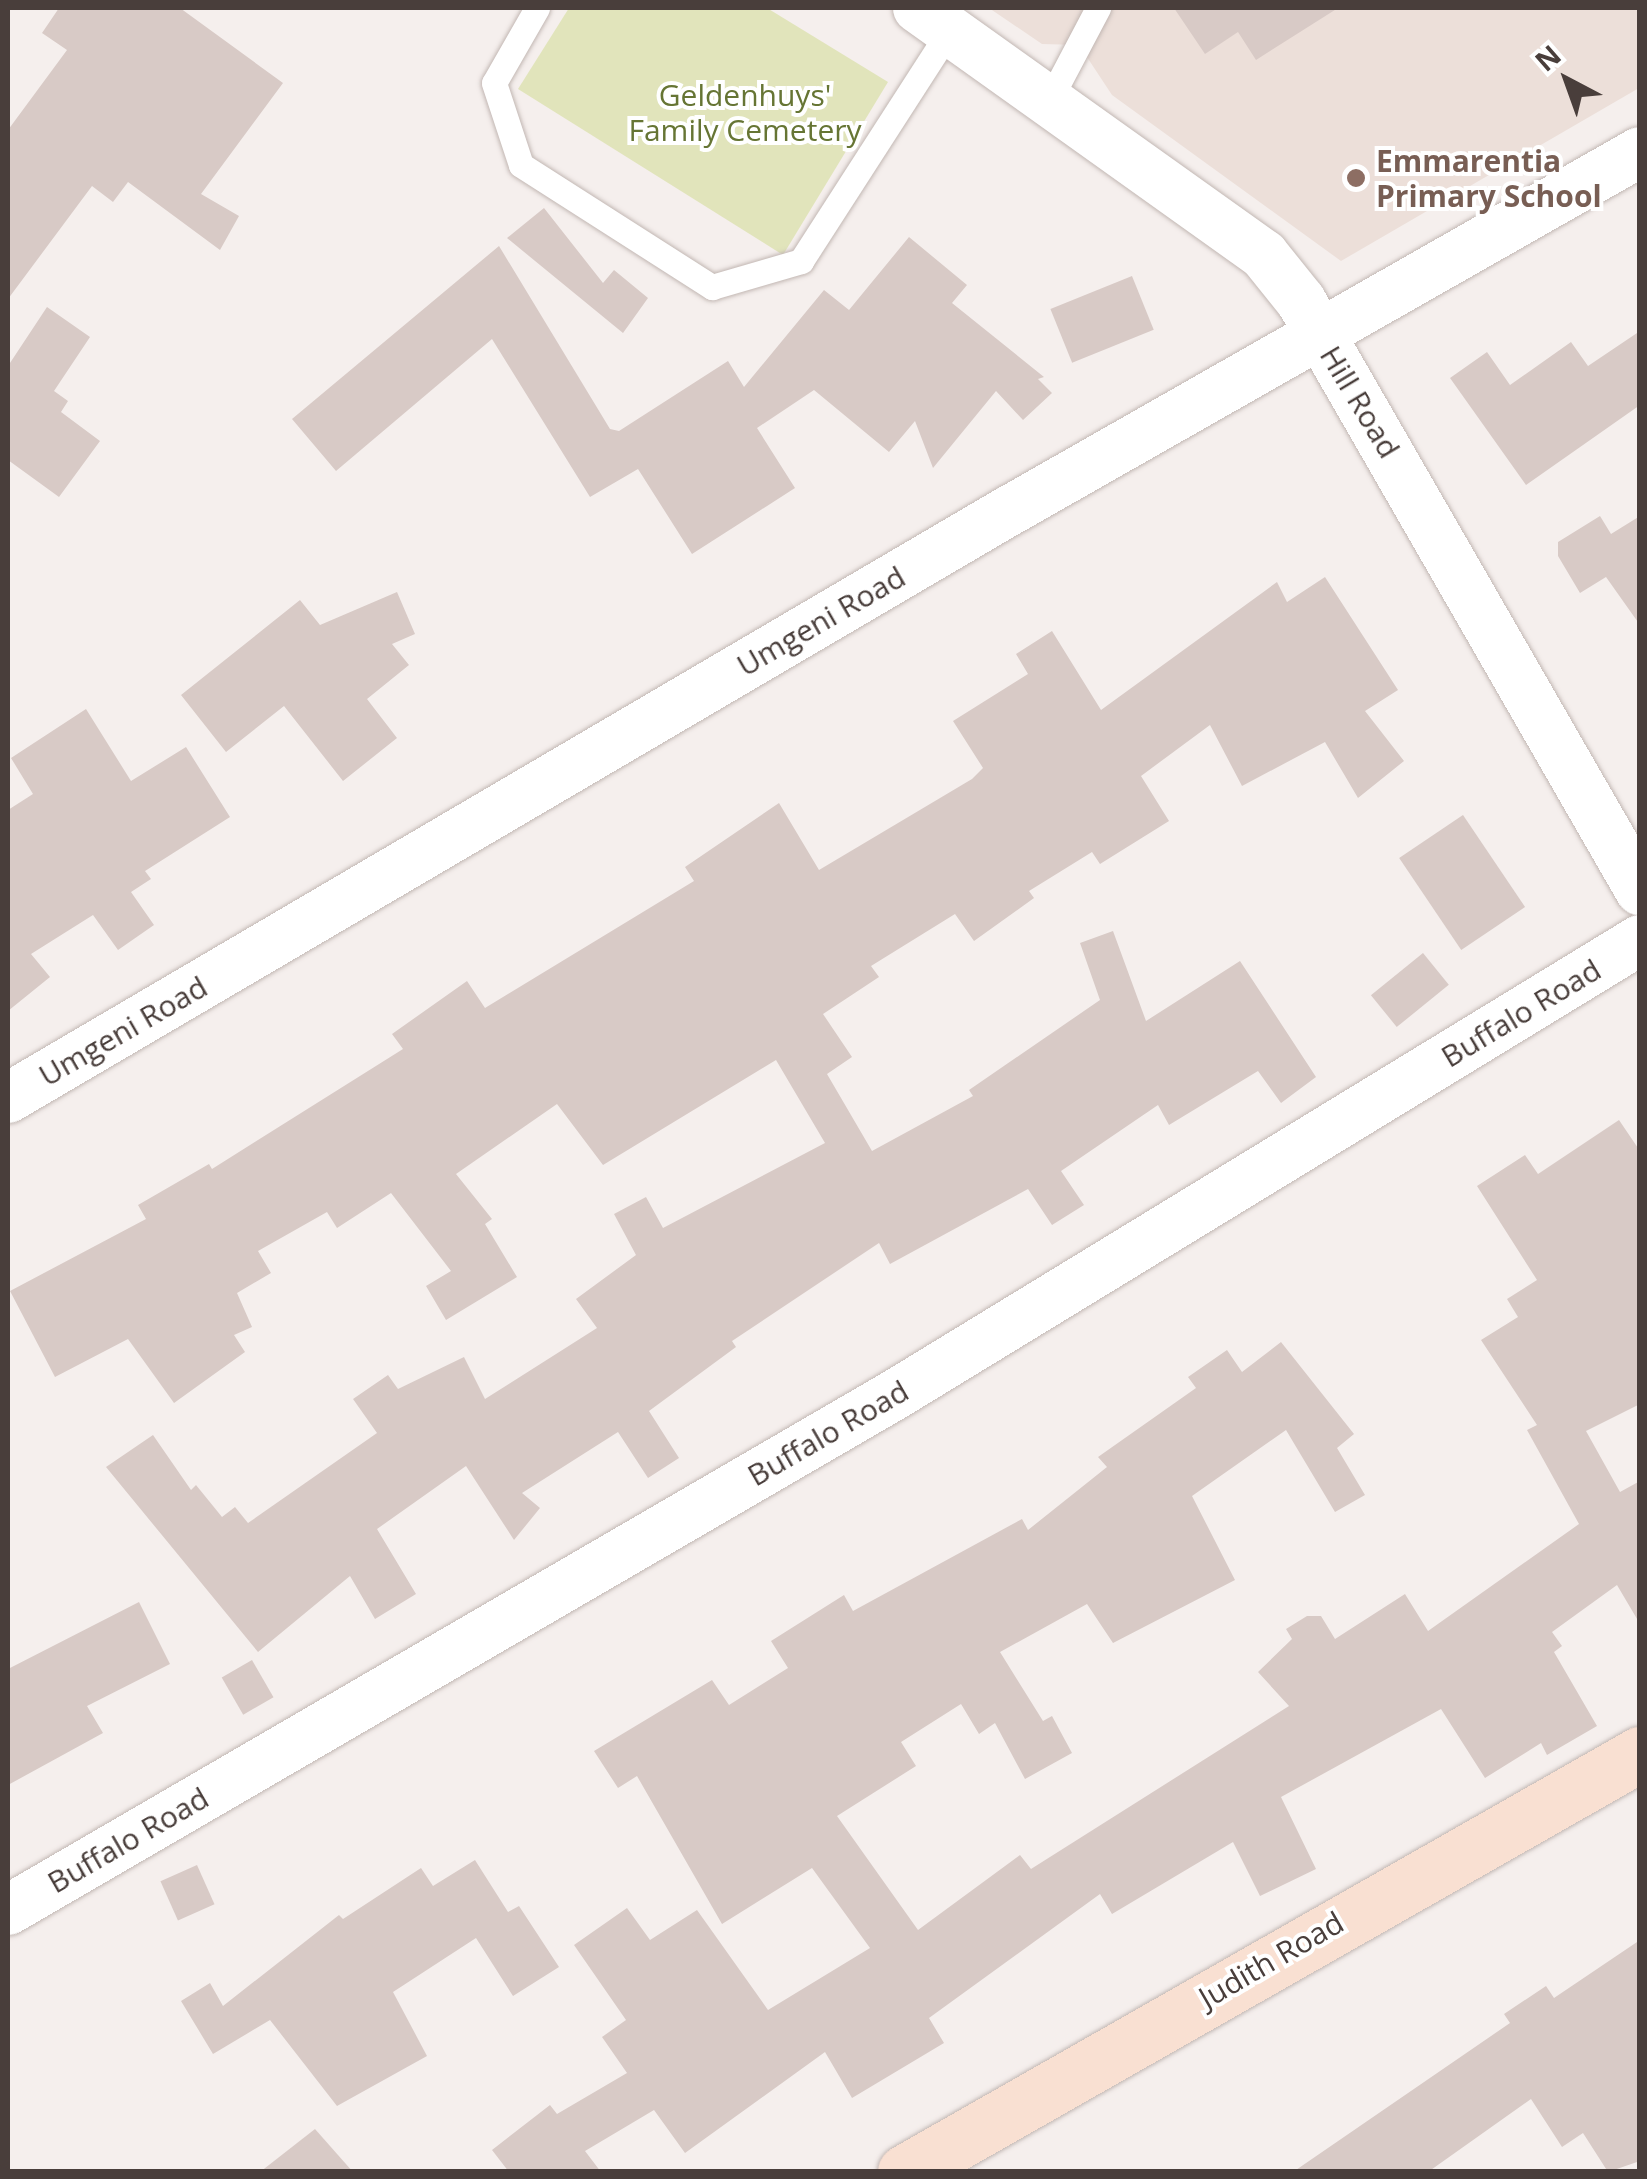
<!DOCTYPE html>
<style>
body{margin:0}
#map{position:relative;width:1647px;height:2179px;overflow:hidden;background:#f5efed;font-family:"Open Sans",sans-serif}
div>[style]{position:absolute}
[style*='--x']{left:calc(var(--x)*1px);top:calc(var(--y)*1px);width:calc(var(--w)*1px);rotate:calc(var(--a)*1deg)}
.education>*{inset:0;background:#ecdfd9}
.green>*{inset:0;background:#e1e4bb}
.building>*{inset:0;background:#d8cac6;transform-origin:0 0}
.roads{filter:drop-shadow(0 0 2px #c2b7b3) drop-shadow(0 0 2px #c2b7b3)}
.lane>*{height:25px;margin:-12.5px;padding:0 12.5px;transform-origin:12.5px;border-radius:12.5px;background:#fff}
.street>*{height:50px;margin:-25px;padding:0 25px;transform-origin:25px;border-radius:25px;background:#fff}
.secondary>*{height:55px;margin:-27.5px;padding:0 27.5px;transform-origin:27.5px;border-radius:27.5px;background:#f9e0d2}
.dots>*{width:28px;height:28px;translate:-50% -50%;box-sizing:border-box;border:5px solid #fff;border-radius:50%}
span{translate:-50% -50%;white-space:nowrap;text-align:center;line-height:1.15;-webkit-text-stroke:8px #fff;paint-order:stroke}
.park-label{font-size:30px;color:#667534}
.education-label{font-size:30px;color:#785e54;font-weight:700}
.left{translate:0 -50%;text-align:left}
.street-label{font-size:30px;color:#493e3b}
.frame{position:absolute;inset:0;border:10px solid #493e3b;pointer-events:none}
.north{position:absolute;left:1517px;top:30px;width:100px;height:100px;-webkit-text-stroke:8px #fff;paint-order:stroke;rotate:319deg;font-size:28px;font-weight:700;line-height:40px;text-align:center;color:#493e3b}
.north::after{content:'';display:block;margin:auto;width:35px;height:45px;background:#493e3b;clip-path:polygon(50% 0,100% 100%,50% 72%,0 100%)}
</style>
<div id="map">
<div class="education">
<div style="clip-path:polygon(989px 8px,1639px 8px,1639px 88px,1341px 261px,1112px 95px,1079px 45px,1042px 44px)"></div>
</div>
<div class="green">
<div style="clip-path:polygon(569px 8px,767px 8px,888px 82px,783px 255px,518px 89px)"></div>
</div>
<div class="building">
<div style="clip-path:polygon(59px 8px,180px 8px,283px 83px,201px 194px,239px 216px,220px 250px,128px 182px,113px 202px,92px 186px,8px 299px,8px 130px,67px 50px,42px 33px)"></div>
<div style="clip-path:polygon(1174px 8px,1338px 8px,1256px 60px,1238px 32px,1205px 54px)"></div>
<div style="clip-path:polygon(544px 208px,603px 283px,614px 270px,648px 298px,623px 333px,507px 238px)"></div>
<div style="clip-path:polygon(909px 237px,967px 285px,952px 303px,1044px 377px,1038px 379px,1052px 393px,1023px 420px,996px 391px,933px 468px,915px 421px,889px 452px,814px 390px,757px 428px,795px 488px,692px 554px,638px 469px,590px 497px,492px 339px,336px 471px,292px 419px,499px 246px,610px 429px,619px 431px,728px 361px,744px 387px,824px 290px,849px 310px)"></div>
<div style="left:1132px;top:276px;width:58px;height:88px;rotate:68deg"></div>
<div style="clip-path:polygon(47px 307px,90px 337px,54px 391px,68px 401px,61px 412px,100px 441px,59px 497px,8px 460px,8px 366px)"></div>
<div style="clip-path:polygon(1640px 331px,1640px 405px,1526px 485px,1450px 378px,1487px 352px,1510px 385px,1571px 342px,1588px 366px)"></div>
<div style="clip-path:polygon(1600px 516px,1611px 534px,1640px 516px,1640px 625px,1606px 577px,1580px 593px,1558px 556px,1558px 542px)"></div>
<div style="clip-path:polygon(1325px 577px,1398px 690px,1365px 711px,1404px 761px,1358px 798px,1325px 742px,1242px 786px,1210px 725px,1141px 776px,1169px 821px,1100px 864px,1092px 852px,1029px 891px,1034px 898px,974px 941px,955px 914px,871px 966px,879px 977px,823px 1014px,852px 1057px,827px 1074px,872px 1151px,973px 1096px,969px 1090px,1100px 1000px,1080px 943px,1113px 931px,1146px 1021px,1240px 961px,1316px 1077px,1281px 1103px,1258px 1071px,1169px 1125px,1158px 1105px,1061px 1171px,1084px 1205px,1052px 1225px,1028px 1189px,890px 1264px,879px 1243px,732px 1341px,736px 1347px,649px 1411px,679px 1458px,648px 1478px,618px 1432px,522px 1493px,540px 1508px,514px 1540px,466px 1466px,377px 1529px,416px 1594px,375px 1619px,350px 1576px,258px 1652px,106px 1467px,153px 1435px,191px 1490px,196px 1485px,222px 1517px,235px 1507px,248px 1523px,377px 1433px,353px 1399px,388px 1375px,398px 1389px,464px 1357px,485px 1399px,597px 1328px,576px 1299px,636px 1255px,614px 1214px,646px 1197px,663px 1228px,825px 1143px,776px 1060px,603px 1165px,557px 1104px,456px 1174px,492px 1219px,485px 1224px,517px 1277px,446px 1320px,426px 1286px,451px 1271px,391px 1193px,337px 1228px,327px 1212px,258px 1251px,271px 1273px,237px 1293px,252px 1327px,234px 1335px,245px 1352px,174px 1403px,128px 1339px,55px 1377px,10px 1291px,146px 1219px,138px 1205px,209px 1164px,212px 1169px,403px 1049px,392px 1034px,467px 981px,485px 1008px,694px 881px,685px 867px,779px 803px,819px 870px,972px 779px,983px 768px,953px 721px,1028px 674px,1016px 654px,1052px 631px,1101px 710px,1277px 582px,1287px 602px)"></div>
<div style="clip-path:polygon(397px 592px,415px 634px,392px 644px,409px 665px,367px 699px,397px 738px,343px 781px,284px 706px,226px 752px,181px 695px,300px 600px,320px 625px)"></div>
<div style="clip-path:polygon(86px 709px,131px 781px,186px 747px,230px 817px,145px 871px,151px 879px,131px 892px,154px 925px,118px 950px,93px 915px,31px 954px,50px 977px,8px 1011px,8px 810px,33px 794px,11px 758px)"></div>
<div style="left:1463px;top:815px;width:111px;height:77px;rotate:56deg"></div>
<div style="left:1423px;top:953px;width:41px;height:67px;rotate:51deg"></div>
<div style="clip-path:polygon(1619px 1120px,1640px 1151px,1640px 1404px,1586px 1431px,1620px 1492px,1640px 1481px,1640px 1624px,1617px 1585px,1552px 1632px,1562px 1646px,1554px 1652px,1597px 1726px,1547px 1755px,1541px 1743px,1485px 1778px,1441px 1709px,1281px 1797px,1316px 1869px,1260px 1896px,1233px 1842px,1112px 1914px,1100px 1894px,929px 2018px,944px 2043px,852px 2098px,825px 2052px,685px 2153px,654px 2110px,585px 2151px,601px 2172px,509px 2172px,492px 2150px,550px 2105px,557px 2114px,627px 2073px,602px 2037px,626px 2020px,574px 1945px,627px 1908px,650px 1940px,697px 1910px,768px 2010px,870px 1948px,812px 1868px,722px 1924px,637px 1776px,618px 1788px,594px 1751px,712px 1680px,729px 1705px,788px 1668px,771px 1641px,844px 1595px,853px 1611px,1022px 1519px,1028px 1530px,1107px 1467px,1098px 1457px,1196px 1388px,1188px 1377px,1227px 1350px,1242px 1372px,1281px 1342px,1354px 1434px,1337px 1448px,1365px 1495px,1335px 1512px,1286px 1430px,1192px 1496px,1235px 1580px,1113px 1643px,1087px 1604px,1000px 1652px,1043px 1721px,1052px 1716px,1072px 1753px,1025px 1779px,995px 1723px,979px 1734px,961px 1704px,901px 1742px,916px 1766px,837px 1816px,918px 1930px,1020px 1855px,1031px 1869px,1289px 1706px,1258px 1672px,1292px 1639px,1286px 1629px,1307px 1616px,1321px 1616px,1335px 1639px,1405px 1594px,1428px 1631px,1579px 1524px,1527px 1430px,1537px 1425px,1481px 1340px,1518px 1317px,1507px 1299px,1537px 1280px,1477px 1186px,1525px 1155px,1538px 1174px)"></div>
<div style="clip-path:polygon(139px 1602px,170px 1664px,87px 1706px,103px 1733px,8px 1785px,8px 1669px)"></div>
<div style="left:252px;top:1660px;width:43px;height:35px;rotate:60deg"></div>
<div style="clip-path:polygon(475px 1860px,508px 1912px,519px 1906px,559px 1967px,513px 1996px,476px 1938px,393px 1992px,427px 2056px,337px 2106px,270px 2020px,213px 2054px,181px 2001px,210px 1983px,223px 2006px,339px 1915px,343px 1919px,421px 1868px,433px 1886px)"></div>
<div style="left:197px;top:1865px;width:43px;height:40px;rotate:66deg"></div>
<div style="clip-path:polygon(1640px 1940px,1640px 2161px,1608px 2172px,1583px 2133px,1562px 2147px,1531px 2099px,1428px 2172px,1293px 2172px,1510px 2023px,1504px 2014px,1546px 1986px,1554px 1998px)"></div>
<div style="clip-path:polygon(315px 2129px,353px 2172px,260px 2172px)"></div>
</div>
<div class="roads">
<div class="lane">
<div style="--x:537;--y:8;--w:86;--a:119.8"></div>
<div style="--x:494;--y:83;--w:86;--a:71.8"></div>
<div style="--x:521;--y:165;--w:227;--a:32.6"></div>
<div style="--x:712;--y:287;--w:93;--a:-16.3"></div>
<div style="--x:801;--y:261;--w:275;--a:-57.2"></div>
<div style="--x:1050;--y:99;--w:103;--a:-62.2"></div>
</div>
<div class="street">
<div style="--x:918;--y:8;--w:425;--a:35.5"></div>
<div style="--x:1264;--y:255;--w:59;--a:51.2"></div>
<div style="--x:1301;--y:301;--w:680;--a:60.08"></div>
<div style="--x:8;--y:1098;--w:1158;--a:-30.4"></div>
<div style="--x:1007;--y:512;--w:728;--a:-29.63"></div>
<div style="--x:8;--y:1910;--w:1027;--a:-30.16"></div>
<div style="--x:896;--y:1394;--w:872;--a:-31.39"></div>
</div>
<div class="secondary">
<div style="--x:905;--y:2172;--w:846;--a:-29.63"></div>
</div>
</div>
<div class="dots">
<div style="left:1356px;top:178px;background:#8d6e63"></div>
</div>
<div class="park-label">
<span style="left:745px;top:112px">Geldenhuys'<br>Family Cemetery</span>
</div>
<div class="education-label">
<span class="left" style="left:1376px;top:178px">Emmarentia<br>Primary School</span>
</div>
<div class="street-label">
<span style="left:1360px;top:402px;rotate:59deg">Hill Road</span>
<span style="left:821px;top:621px;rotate:-30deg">Umgeni Road</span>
<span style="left:1521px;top:1013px;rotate:-31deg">Buffalo Road</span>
<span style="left:123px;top:1031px;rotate:-30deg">Umgeni Road</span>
<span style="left:828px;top:1433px;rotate:-30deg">Buffalo Road</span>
<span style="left:128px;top:1840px;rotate:-30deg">Buffalo Road</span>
<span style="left:1271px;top:1960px;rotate:-30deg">Judith Road</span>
</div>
<div class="frame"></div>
<div class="north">N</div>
</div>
